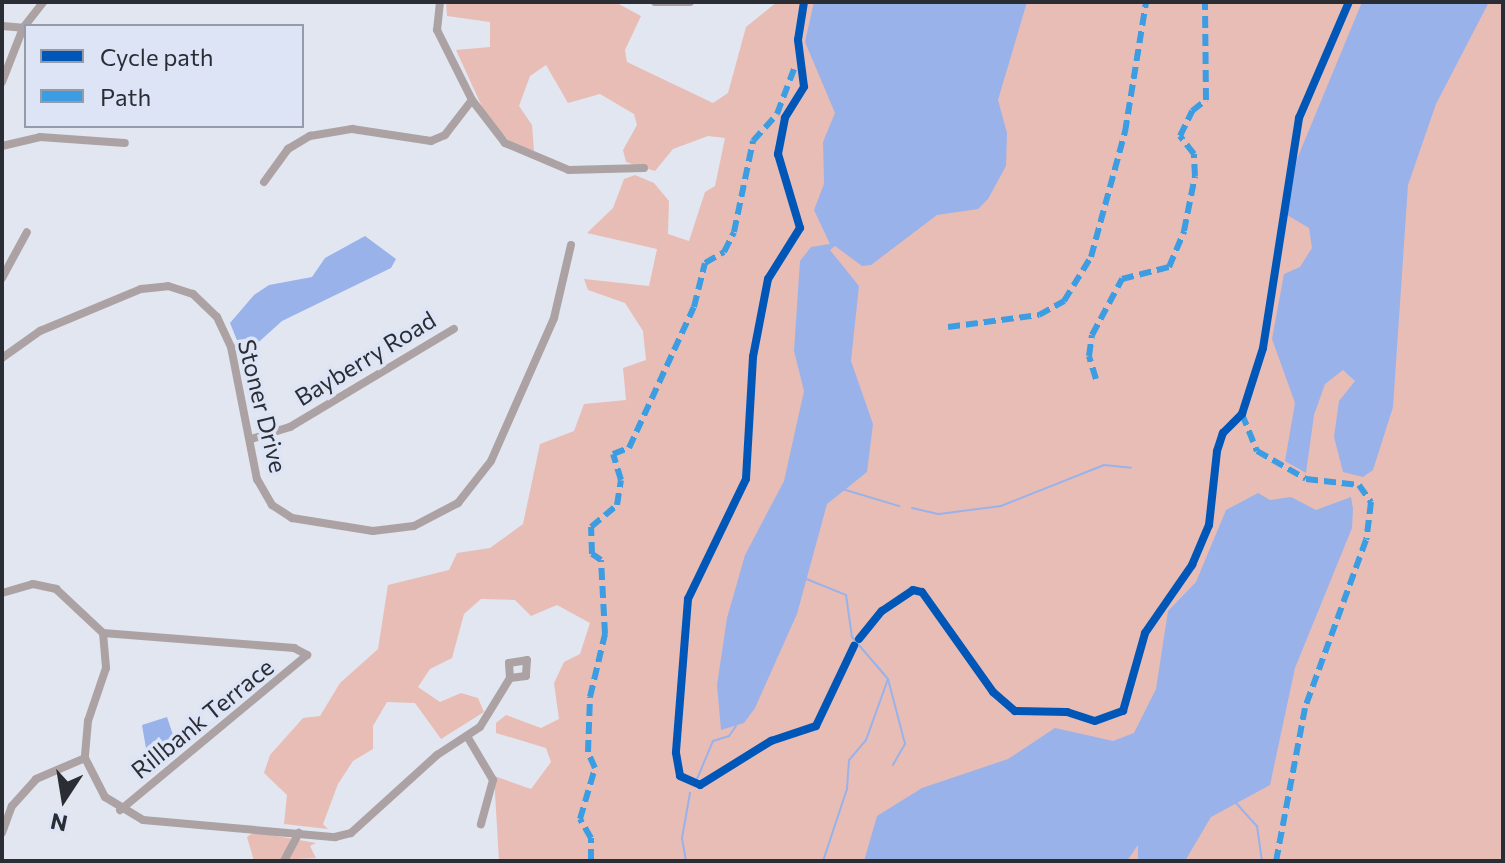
<!DOCTYPE html>
<style>
body{margin:0}
#map{position:relative;width:1505px;height:863px;overflow:hidden;background:#e2e6f0;font-family:Commissioner,sans-serif}
div>[style]{position:absolute}
[style*='--x']{left:calc(var(--x)*1px);top:calc(var(--y)*1px);width:calc(var(--w)*1px);rotate:calc(var(--a)*1deg)}
.green>*{inset:0;background:#e8bdb6}
.water>*{inset:0;background:#99b2ea}
.stream>*{height:2px;margin:-1px;padding:0 1px;transform-origin:1px;border-radius:1px;background:#99b2ea}
.minor>*{height:8px;margin:-4px;padding:0 4px;transform-origin:4px;border-radius:4px;background:#aca2a3}
.quiet>*{height:6px;margin-top:-3px;transform-origin:0;background:repeating-linear-gradient(90deg,#3d9de2 0 12px,transparent 0 18px)}
.cycleway>*{height:8px;margin:-4px;padding:0 4px;transform-origin:4px;border-radius:4px;background:#0057b8}
span{translate:-50% -50%;white-space:nowrap;text-align:center;line-height:1.15;-webkit-text-stroke:7px #dce4f6;paint-order:stroke}
.street-label{font-size:24px;color:#2a2e34}
.frame{position:absolute;inset:0;border:4px solid #2a2e34;pointer-events:none}
.legend{position:absolute;left:24px;top:24px;width:280px;height:104px;box-sizing:border-box;background:#dce4f6;border:2px solid #959ba8;margin:0;padding:10px 14px;list-style:none;font-size:24px;color:#2a2e34}
.legend li{display:flex;align-items:center;gap:16px;height:40px}
.legend b{width:40px;border:2px solid #959ba8}
.north{position:absolute;left:24px;top:759px;width:80px;height:80px;-webkit-text-stroke:6px #dce4f6;paint-order:stroke;rotate:192deg;font-size:22px;font-weight:700;line-height:32px;text-align:center;color:#2a2e34}
.north::after{content:'';display:block;margin:auto;width:28px;height:36px;background:#2a2e34;clip-path:polygon(50% 0,100% 100%,50% 72%,0 100%)}
</style>
<div id="map">
<div class="green">
<div style="clip-path:polygon(446px 2px,615px 2px,641px 16px,625px 50px,627px 62px,713px 103px,728px 93px,746px 27px,777px 2px,1503px 2px,1503px 861px,499px 861px,494px 776px,531px 789px,551px 762px,546px 748px,496px 733px,496px 723px,506px 715px,541px 728px,559px 719px,554px 683px,564px 662px,580px 654px,590px 623px,557px 605px,531px 616px,515px 600px,481px 599px,464px 614px,452px 658px,430px 669px,418px 687px,440px 702px,461px 693px,478px 698px,484px 712px,441px 739px,415px 703px,387px 702px,373px 726px,373px 749px,353px 761px,338px 784px,323px 824px,328px 829px,284px 824px,287px 795px,264px 773px,270px 755px,303px 718px,320px 716px,340px 683px,378px 649px,388px 585px,449px 570px,457px 553px,490px 548px,523px 524px,540px 444px,574px 431px,584px 404px,626px 400px,623px 368px,646px 360px,643px 331px,625px 303px,588px 290px,584px 279px,649px 286px,657px 249px,587px 233px,613px 208px,624px 179px,635px 175px,654px 183px,669px 201px,668px 234px,689px 241px,705px 192px,715px 186px,725px 138px,708px 136px,673px 149px,655px 171px,626px 162px,623px 150px,637px 125px,634px 114px,600px 94px,568px 103px,546px 65px,530px 76px,519px 106px,532px 125px,534px 151px,512px 143px,489px 122px,456px 50px,490px 47px,490px 22px,447px 16px)"></div>
<div style="clip-path:polygon(254px 832px,316px 843px,310px 846px,316px 858px,254px 861px,247px 837px)"></div>
</div>
<div class="water">
<div style="clip-path:polygon(814px 2px,1027px 2px,998px 100px,1007px 133px,1006px 166px,988px 199px,978px 209px,937px 215px,871px 265px,862px 266px,835px 246px,830px 250px,859px 286px,851px 361px,873px 424px,867px 472px,827px 504px,797px 614px,755px 708px,744px 723px,721px 730px,717px 685px,727px 618px,745px 555px,784px 481px,804px 391px,794px 351px,800px 261px,811px 247px,830px 244px,814px 210px,824px 184px,823px 142px,835px 113px,805px 42px)"></div>
<div style="clip-path:polygon(1362px 2px,1489px 2px,1436px 104px,1408px 185px,1393px 407px,1373px 470px,1363px 477px,1343px 472px,1334px 437px,1339px 401px,1355px 381px,1343px 370px,1325px 384px,1314px 415px,1306px 473px,1285px 461px,1295px 403px,1272px 339px,1284px 274px,1300px 267px,1312px 248px,1309px 228px,1287px 215px,1297px 159px)"></div>
<div style="clip-path:polygon(365px 236px,396px 259px,391px 268px,282px 321px,251px 349px,241px 350px,230px 323px,254px 295px,269px 285px,312px 277px,325px 258px)"></div>
<div style="clip-path:polygon(1258px 493px,1270px 500px,1291px 497px,1316px 510px,1351px 497px,1353px 509px,1352px 528px,1295px 668px,1270px 785px,1211px 817px,1185px 861px,1138px 861px,1138px 845px,1127px 861px,864px 861px,877px 816px,922px 788px,1008px 759px,1055px 728px,1113px 741px,1134px 733px,1156px 689px,1168px 611px,1196px 582px,1226px 510px)"></div>
<div style="clip-path:polygon(167px 717px,175px 741px,161px 758px,148px 760px,142px 725px)"></div>
</div>
<div class="stream">
<div style="--x:839;--y:488;--w:63;--a:16.7"></div>
<div style="--x:912;--y:508;--w:28;--a:13"></div>
<div style="--x:939;--y:514;--w:63;--a:-7.4"></div>
<div style="--x:1001;--y:506;--w:111;--a:-21.7"></div>
<div style="--x:1104;--y:465;--w:27;--a:6"></div>
<div style="--x:804;--y:578;--w:45;--a:22"></div>
<div style="--x:846;--y:595;--w:42;--a:81.9"></div>
<div style="--x:852;--y:637;--w:55;--a:49.4"></div>
<div style="--x:888;--y:679;--w:65;--a:109.8"></div>
<div style="--x:866;--y:740;--w:26;--a:130"></div>
<div style="--x:849;--y:760;--w:29;--a:94"></div>
<div style="--x:847;--y:789;--w:76;--a:108.4"></div>
<div style="--x:888;--y:679;--w:67;--a:75.3"></div>
<div style="--x:905;--y:744;--w:24;--a:120"></div>
<div style="--x:697;--y:779;--w:41;--a:-67.2"></div>
<div style="--x:713;--y:741;--w:17;--a:-17"></div>
<div style="--x:729;--y:736;--w:12;--a:-55"></div>
<div style="--x:1236;--y:803;--w:31;--a:48"></div>
<div style="--x:1257;--y:826;--w:35;--a:82"></div>
<div style="--x:686;--y:861;--w:23;--a:-100"></div>
<div style="--x:682;--y:838;--w:46;--a:-79.9"></div>
</div>
<div class="minor">
<div style="--x:440;--y:2;--w:28;--a:96"></div>
<div style="--x:437;--y:30;--w:78;--a:63.4"></div>
<div style="--x:472;--y:100;--w:54;--a:52.5"></div>
<div style="--x:505;--y:143;--w:69;--a:22.9"></div>
<div style="--x:569;--y:170;--w:75;--a:-1.5"></div>
<div style="--x:655;--y:2;--w:35;--a:0"></div>
<div style="--x:2;--y:26;--w:21;--a:5"></div>
<div style="--x:2;--y:82;--w:58;--a:-68.7"></div>
<div style="--x:23;--y:28;--w:33;--a:-52"></div>
<div style="--x:2;--y:146;--w:39;--a:-13"></div>
<div style="--x:40;--y:137;--w:85;--a:4"></div>
<div style="--x:264;--y:182;--w:41;--a:-54"></div>
<div style="--x:288;--y:149;--w:26;--a:-31"></div>
<div style="--x:310;--y:136;--w:43;--a:-9.5"></div>
<div style="--x:352;--y:129;--w:80;--a:8.6"></div>
<div style="--x:431;--y:141;--w:15;--a:-23"></div>
<div style="--x:445;--y:135;--w:44;--a:-52.4"></div>
<div style="--x:2;--y:278;--w:52;--a:-61.5"></div>
<div style="--x:2;--y:358;--w:47;--a:-35.4"></div>
<div style="--x:40;--y:331;--w:109;--a:-22.6"></div>
<div style="--x:141;--y:289;--w:27;--a:-6"></div>
<div style="--x:168;--y:286;--w:26;--a:18"></div>
<div style="--x:193;--y:294;--w:33;--a:44"></div>
<div style="--x:217;--y:317;--w:33;--a:65"></div>
<div style="--x:231;--y:347;--w:135;--a:78.9"></div>
<div style="--x:257;--y:479;--w:30;--a:60"></div>
<div style="--x:272;--y:505;--w:24;--a:33"></div>
<div style="--x:292;--y:518;--w:82;--a:9.1"></div>
<div style="--x:373;--y:531;--w:41;--a:-7"></div>
<div style="--x:414;--y:526;--w:50;--a:-27.6"></div>
<div style="--x:458;--y:503;--w:53;--a:-51.8"></div>
<div style="--x:491;--y:461;--w:156;--a:-66.2"></div>
<div style="--x:554;--y:318;--w:75;--a:-76.9"></div>
<div style="--x:251;--y:439;--w:41;--a:-17.1"></div>
<div style="--x:290;--y:427;--w:191;--a:-30.9"></div>
<div style="--x:2;--y:593;--w:32;--a:-16"></div>
<div style="--x:33;--y:584;--w:24;--a:12"></div>
<div style="--x:56;--y:589;--w:64;--a:43.1"></div>
<div style="--x:103;--y:633;--w:35;--a:85"></div>
<div style="--x:106;--y:668;--w:56;--a:108.8"></div>
<div style="--x:88;--y:721;--w:37;--a:95"></div>
<div style="--x:85;--y:758;--w:44;--a:62.9"></div>
<div style="--x:105;--y:797;--w:44;--a:31.2"></div>
<div style="--x:143;--y:820;--w:193;--a:5.1"></div>
<div style="--x:335;--y:837;--w:16;--a:-14"></div>
<div style="--x:351;--y:833;--w:116;--a:-42.2"></div>
<div style="--x:437;--y:755;--w:51;--a:-33.1"></div>
<div style="--x:480;--y:727;--w:57;--a:-58.5"></div>
<div style="--x:510;--y:678;--w:15;--a:-94"></div>
<div style="--x:509;--y:663;--w:18;--a:-9"></div>
<div style="--x:527;--y:660;--w:16;--a:94"></div>
<div style="--x:526;--y:676;--w:16;--a:173"></div>
<div style="--x:103;--y:633;--w:192;--a:4.5"></div>
<div style="--x:294;--y:648;--w:15;--a:28"></div>
<div style="--x:307;--y:655;--w:243;--a:140.3"></div>
<div style="--x:467;--y:736;--w:51;--a:59.4"></div>
<div style="--x:493;--y:780;--w:46;--a:105.3"></div>
<div style="--x:2;--y:833;--w:29;--a:-70"></div>
<div style="--x:12;--y:806;--w:36;--a:-48"></div>
<div style="--x:36;--y:779;--w:53;--a:-23.2"></div>
<div style="--x:284;--y:861;--w:32;--a:-62"></div>
</div>
<div class="quiet">
<div style="--x:948;--y:327;--w:92;--a:-7.5"></div>
<div style="--x:1039;--y:315;--w:29;--a:-29"></div>
<div style="--x:1064;--y:301;--w:52;--a:-58.5"></div>
<div style="--x:1091;--y:257;--w:130;--a:-74.8"></div>
<div style="--x:1125;--y:132;--w:132;--a:-80.8"></div>
<div style="--x:1096;--y:379;--w:24;--a:-107"></div>
<div style="--x:1089;--y:356;--w:21;--a:-82"></div>
<div style="--x:1092;--y:335;--w:64;--a:-61.8"></div>
<div style="--x:1122;--y:279;--w:49;--a:-14.3"></div>
<div style="--x:1169;--y:267;--w:39;--a:-67"></div>
<div style="--x:1184;--y:231;--w:56;--a:-78.7"></div>
<div style="--x:1195;--y:176;--w:22;--a:-93"></div>
<div style="--x:1194;--y:154;--w:23;--a:-128"></div>
<div style="--x:1180;--y:136;--w:28;--a:-64"></div>
<div style="--x:1192;--y:111;--w:18;--a:-38"></div>
<div style="--x:1206;--y:100;--w:98;--a:-90.6"></div>
<div style="--x:1242;--y:414;--w:40;--a:68"></div>
<div style="--x:1257;--y:451;--w:56;--a:29.7"></div>
<div style="--x:1306;--y:479;--w:53;--a:6.5"></div>
<div style="--x:1359;--y:485;--w:21;--a:55"></div>
<div style="--x:1371;--y:502;--w:38;--a:97"></div>
<div style="--x:1366;--y:540;--w:179;--a:110"></div>
<div style="--x:1305;--y:708;--w:156;--a:100.7"></div>
<div style="--x:591;--y:861;--w:23;--a:-90"></div>
<div style="--x:591;--y:838;--w:22;--a:-120"></div>
<div style="--x:580;--y:819;--w:53;--a:-73.6"></div>
<div style="--x:595;--y:768;--w:17;--a:-114"></div>
<div style="--x:588;--y:752;--w:55;--a:-87.9"></div>
<div style="--x:590;--y:697;--w:65;--a:-76.6"></div>
<div style="--x:605;--y:634;--w:74;--a:-93.1"></div>
<div style="--x:601;--y:560;--w:11;--a:-146"></div>
<div style="--x:592;--y:554;--w:27;--a:-92"></div>
<div style="--x:591;--y:527;--w:34;--a:-40"></div>
<div style="--x:617;--y:505;--w:25;--a:-81"></div>
<div style="--x:621;--y:480;--w:27;--a:-107"></div>
<div style="--x:613;--y:454;--w:17;--a:-21"></div>
<div style="--x:629;--y:448;--w:155;--a:-65.3"></div>
<div style="--x:694;--y:307;--w:45;--a:-76"></div>
<div style="--x:705;--y:263;--w:22;--a:-30"></div>
<div style="--x:724;--y:252;--w:22;--a:-63"></div>
<div style="--x:734;--y:232;--w:93;--a:-78.2"></div>
<div style="--x:753;--y:141;--w:36;--a:-48"></div>
<div style="--x:777;--y:114;--w:48;--a:-69.3"></div>
</div>
<div class="cycleway">
<div style="--x:804;--y:2;--w:38;--a:99"></div>
<div style="--x:798;--y:40;--w:47;--a:82.7"></div>
<div style="--x:804;--y:87;--w:36;--a:122"></div>
<div style="--x:785;--y:118;--w:37;--a:101"></div>
<div style="--x:778;--y:154;--w:77;--a:73.4"></div>
<div style="--x:800;--y:228;--w:60;--a:122.1"></div>
<div style="--x:768;--y:279;--w:79;--a:100.9"></div>
<div style="--x:753;--y:357;--w:122;--a:93.3"></div>
<div style="--x:746;--y:479;--w:133;--a:115.8"></div>
<div style="--x:688;--y:599;--w:154;--a:94.5"></div>
<div style="--x:676;--y:753;--w:23;--a:80"></div>
<div style="--x:680;--y:776;--w:22;--a:24"></div>
<div style="--x:700;--y:785;--w:84;--a:-31.8"></div>
<div style="--x:771;--y:741;--w:47;--a:-18.4"></div>
<div style="--x:816;--y:726;--w:89;--a:-64.6"></div>
<div style="--x:859;--y:639;--w:36;--a:-51"></div>
<div style="--x:882;--y:611;--w:37;--a:-34"></div>
<div style="--x:913;--y:590;--w:9;--a:13"></div>
<div style="--x:922;--y:592;--w:123;--a:54.6"></div>
<div style="--x:993;--y:692;--w:29;--a:41"></div>
<div style="--x:1015;--y:711;--w:52;--a:1.1"></div>
<div style="--x:1067;--y:712;--w:29;--a:18"></div>
<div style="--x:1095;--y:721;--w:30;--a:-20"></div>
<div style="--x:1123;--y:711;--w:81;--a:-74.2"></div>
<div style="--x:1145;--y:633;--w:83;--a:-55.3"></div>
<div style="--x:1192;--y:565;--w:43;--a:-67"></div>
<div style="--x:1209;--y:525;--w:74;--a:-83.8"></div>
<div style="--x:1217;--y:451;--w:19;--a:-72"></div>
<div style="--x:1223;--y:433;--w:27;--a:-45"></div>
<div style="--x:1242;--y:414;--w:69;--a:-72.3"></div>
<div style="--x:1263;--y:348;--w:233;--a:-81.1"></div>
<div style="--x:1299;--y:118;--w:126;--a:-66.7"></div>
</div>
<div class="street-label">
<span style="left:365px;top:358px;rotate:-31deg">Bayberry Road</span>
<span style="left:263px;top:406px;rotate:76deg">Stoner Drive</span>
<span style="left:202px;top:718px;rotate:-39deg">Rillbank Terrace</span>
</div>
<div class="frame"></div>
<ul class="legend">
<li><b style="height:10px;background:#0057b8"></b>Cycle path</li>
<li><b style="height:10px;background:#3d9de2"></b>Path</li>
</ul>
<div class="north">N</div>
</div>
